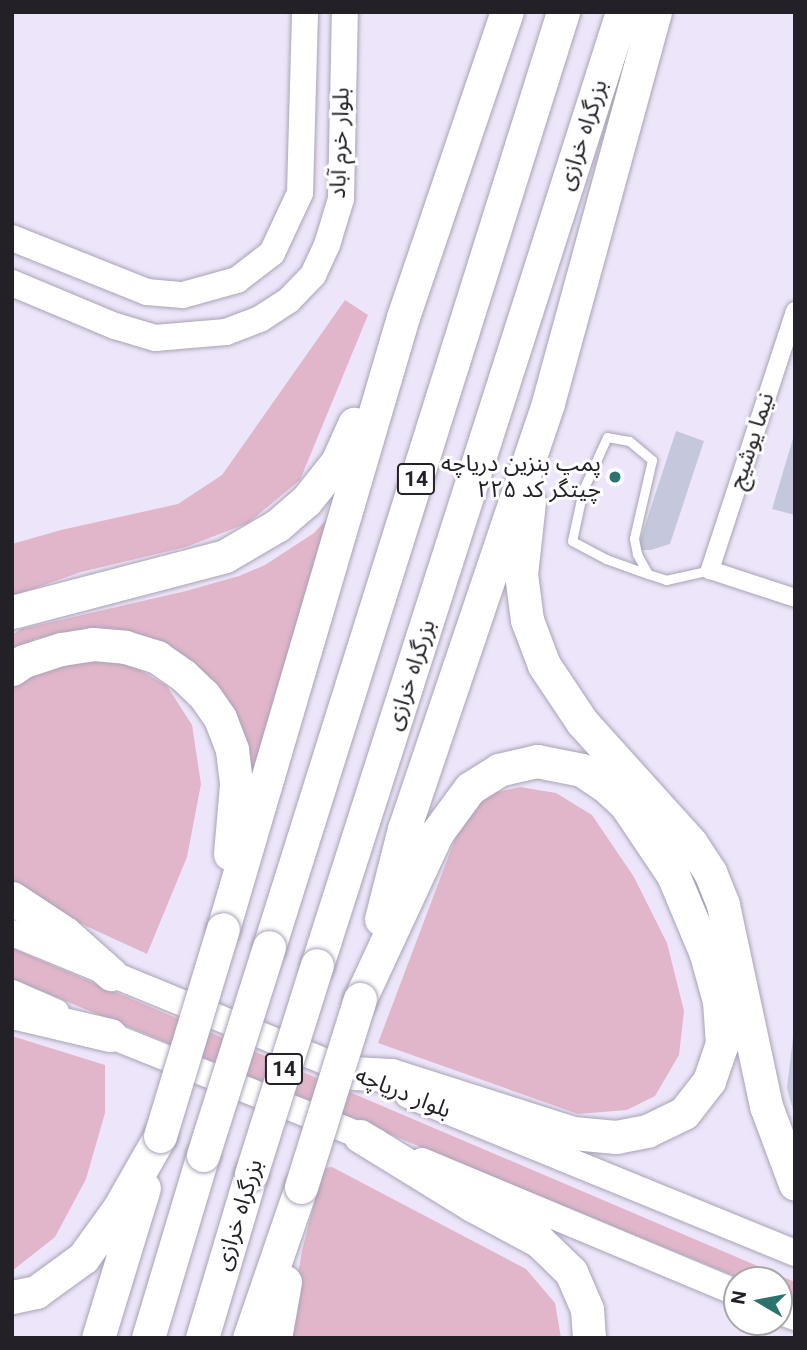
<!DOCTYPE html>
<meta charset="utf-8">
<style>
body{margin:0}
#map{position:relative;width:807px;height:1350px;overflow:hidden;background:#ede6fa;font-family:Roboto,"Noto Sans Arabic",sans-serif}
div>[style]{position:absolute}
[style*='--x']{left:calc(var(--x)*1px);top:calc(var(--y)*1px);width:calc(var(--w)*1px);rotate:calc(var(--a)*1deg)}
.green>*{inset:0;background:#e1b6ca}
.building>*{inset:0;background:#c5c8dc}
.roads{filter:drop-shadow(0 0 2px #a9a2b5) drop-shadow(0 0 2px #a9a2b5)}
.lane>*{height:9px;margin:-4.5px;padding:0 4.5px;transform-origin:4.5px;border-radius:4.5px;background:#fff}
.street>*{height:18px;margin:-9px;padding:0 9px;transform-origin:9px;border-radius:9px;background:#fff}
.secondary>*{height:26px;margin:-13px;padding:0 13px;transform-origin:13px;border-radius:13px;background:#fff}
.highway>*{height:33px;margin:-16.5px;padding:0 16.5px;transform-origin:16.5px;border-radius:16.5px;background:#fff}
.bridges{filter:drop-shadow(0 0 2px #a9a2b5) drop-shadow(0 0 2px #a9a2b5)}
.highway-bridge>*{height:33px;margin:-16.5px;padding:0 16.5px;transform-origin:16.5px;border-radius:16.5px;background:#fff}
.dots>*{width:19px;height:19px;translate:-50% -50%;box-sizing:border-box;border:4px solid #fff;border-radius:50%}
span{translate:-50% -50%;white-space:nowrap;text-align:center;line-height:1.15;-webkit-text-stroke:6px #fff;paint-order:stroke}
.shield-label span{padding:2px 5px;background:#fff;border:2px solid;border-radius:5px;-webkit-text-stroke-width:0}
.shield-label{font-size:21px;color:#232028;font-weight:700}
.street-label{font-size:23px;color:#232028}
.poi-label{font-size:23px;color:#232028}
.right{translate:-100% -50%;text-align:right}
.frame{position:absolute;inset:0;border:14px solid #232028;pointer-events:none}
.north{position:absolute;left:723px;top:1266px;width:70px;height:70px;box-sizing:border-box;background:#fff;border:2px solid #a7a6a9;border-radius:50%;rotate:280deg;font-size:19px;font-weight:700;line-height:28px;text-align:center;color:#232028}
.north::after{content:'';display:block;margin:auto;width:24px;height:32px;background:#2b736c;clip-path:polygon(50% 0,100% 100%,50% 72%,0 100%)}
</style>
<div id="map">
<div class="green">
<div style="clip-path:polygon(345px 300px,368px 315px,300px 480px,248px 523px,186px 547px,81px 572px,12px 596px,12px 544px,61px 530px,178px 504px,222px 475px)"></div>
<div style="clip-path:polygon(347px 497px,239px 845px,229px 715px,87px 629px,35px 639px,12px 653px,12px 635px,21px 629px,186px 591px,239px 576px,265px 565px,314px 533px)"></div>
<div style="clip-path:polygon(89px 659px,132px 665px,167px 686px,192px 725px,201px 784px,187px 857px,147px 954px,51px 910px,12px 885px,12px 686px,44px 669px)"></div>
<div style="clip-path:polygon(520px 787px,556px 793px,592px 815px,634px 877px,667px 943px,684px 1011px,679px 1055px,655px 1096px,627px 1110px,578px 1114px,378px 1043px,466px 810px,489px 794px)"></div>
<div style="clip-path:polygon(12px 948px,795px 1282px,795px 1301px,779px 1294px,779px 1280px,744px 1280px,12px 979px)"></div>
<div style="clip-path:polygon(12px 1036px,105px 1065px,105px 1113px,86px 1179px,55px 1237px,12px 1271px)"></div>
<div style="clip-path:polygon(332px 1167px,526px 1269px,555px 1303px,561px 1338px,287px 1338px,302px 1251px,323px 1168px)"></div>
</div>
<div class="building">
<div style="clip-path:polygon(676px 431px,704px 441px,670px 544px,651px 550px,637px 550px)"></div>
<div style="clip-path:polygon(794px 435px,795px 436px,795px 515px,772px 509px)"></div>
<div style="clip-path:polygon(793px 1037px,795px 1038px,794px 1114px,787px 1088px)"></div>
</div>
<div class="roads">
<div class="lane">
<div style="--x:648;--y:574;--w:23;--a:-119"></div>
<div style="--x:637;--y:554;--w:16;--a:-101"></div>
<div style="--x:634;--y:538;--w:80;--a:-77"></div>
<div style="--x:652;--y:460;--w:30;--a:-140"></div>
<div style="--x:629;--y:441;--w:22;--a:-170"></div>
<div style="--x:607;--y:437;--w:58;--a:114.4"></div>
<div style="--x:583;--y:490;--w:52;--a:102.2"></div>
<div style="--x:572;--y:541;--w:38;--a:28"></div>
<div style="--x:606;--y:559;--w:45;--a:19.7"></div>
<div style="--x:648;--y:574;--w:19;--a:18"></div>
<div style="--x:666;--y:580;--w:45;--a:-12.8"></div>
</div>
<div class="street">
<div style="--x:795;--y:311;--w:273;--a:108.2"></div>
<div style="--x:710;--y:570;--w:89;--a:18.2"></div>
</div>
<div class="secondary">
<div style="--x:12;--y:238;--w:145;--a:21.8"></div>
<div style="--x:147;--y:292;--w:36;--a:5"></div>
<div style="--x:183;--y:295;--w:56;--a:-15.5"></div>
<div style="--x:237;--y:280;--w:44;--a:-37.6"></div>
<div style="--x:272;--y:253;--w:66;--a:-65"></div>
<div style="--x:300;--y:193;--w:181;--a:-88.4"></div>
<div style="--x:12;--y:283;--w:112;--a:22.7"></div>
<div style="--x:115;--y:326;--w:42;--a:16.7"></div>
<div style="--x:155;--y:338;--w:71;--a:-4.8"></div>
<div style="--x:226;--y:332;--w:36;--a:-21"></div>
<div style="--x:260;--y:319;--w:35;--a:-33"></div>
<div style="--x:289;--y:300;--w:35;--a:-46"></div>
<div style="--x:313;--y:275;--w:33;--a:-65"></div>
<div style="--x:327;--y:245;--w:48;--a:-73.1"></div>
<div style="--x:341;--y:199;--w:187;--a:-88.8"></div>
<div style="--x:12;--y:933;--w:372;--a:22.3"></div>
<div style="--x:12;--y:993;--w:48;--a:23.4"></div>
<div style="--x:94;--y:1029;--w:304;--a:21.8"></div>
<div style="--x:408;--y:1095;--w:418;--a:22.2"></div>
<div style="--x:422;--y:1161;--w:342;--a:22.7"></div>
<div style="--x:779;--y:1311;--w:17;--a:21"></div>
</div>
<div class="highway">
<div style="--x:529;--y:502;--w:72;--a:96.3"></div>
<div style="--x:521;--y:574;--w:46;--a:82.6"></div>
<div style="--x:527;--y:620;--w:48;--a:69.3"></div>
<div style="--x:544;--y:665;--w:69;--a:56.3"></div>
<div style="--x:582;--y:722;--w:163;--a:48"></div>
<div style="--x:691;--y:843;--w:35;--a:57"></div>
<div style="--x:710;--y:872;--w:35;--a:68"></div>
<div style="--x:723;--y:905;--w:206;--a:77.9"></div>
<div style="--x:766;--y:1106;--w:83;--a:69.6"></div>
<div style="--x:12;--y:612;--w:220;--a:-14.7"></div>
<div style="--x:225;--y:556;--w:61;--a:-30.3"></div>
<div style="--x:278;--y:525;--w:37;--a:-41"></div>
<div style="--x:306;--y:501;--w:50;--a:-51.5"></div>
<div style="--x:337;--y:462;--w:42;--a:-65.9"></div>
<div style="--x:12;--y:669;--w:14;--a:-34"></div>
<div style="--x:24;--y:661;--w:40;--a:-18"></div>
<div style="--x:62;--y:649;--w:31;--a:-9"></div>
<div style="--x:93;--y:644;--w:32;--a:5"></div>
<div style="--x:125;--y:647;--w:34;--a:17"></div>
<div style="--x:157;--y:657;--w:32;--a:35"></div>
<div style="--x:183;--y:675;--w:29;--a:44"></div>
<div style="--x:204;--y:695;--w:28;--a:55"></div>
<div style="--x:220;--y:718;--w:34;--a:69"></div>
<div style="--x:232;--y:750;--w:35;--a:83"></div>
<div style="--x:236;--y:785;--w:69;--a:95"></div>
<div style="--x:12;--y:898;--w:64;--a:33.4"></div>
<div style="--x:65;--y:933;--w:62;--a:41.7"></div>
<div style="--x:381;--y:919;--w:93;--a:-75.7"></div>
<div style="--x:404;--y:829;--w:450;--a:-71.3"></div>
<div style="--x:548;--y:403;--w:405;--a:-74.7"></div>
<div style="--x:223;--y:929;--w:638;--a:-73.61"></div>
<div style="--x:403;--y:317;--w:322;--a:-71.2"></div>
<div style="--x:269;--y:947;--w:980;--a:-72.54"></div>
<div style="--x:317;--y:965;--w:1001;--a:-72.25"></div>
<div style="--x:12;--y:1012;--w:101;--a:13.2"></div>
<div style="--x:353;--y:1073;--w:38;--a:3"></div>
<div style="--x:391;--y:1075;--w:191;--a:17.7"></div>
<div style="--x:573;--y:1133;--w:43;--a:5.3"></div>
<div style="--x:616;--y:1137;--w:32;--a:-11"></div>
<div style="--x:647;--y:1131;--w:41;--a:-25.9"></div>
<div style="--x:684;--y:1113;--w:41;--a:-52"></div>
<div style="--x:709;--y:1081;--w:39;--a:-71"></div>
<div style="--x:722;--y:1044;--w:43;--a:-94"></div>
<div style="--x:719;--y:1001;--w:49;--a:-105.5"></div>
<div style="--x:706;--y:954;--w:86;--a:-112.7"></div>
<div style="--x:673;--y:875;--w:84;--a:-123.9"></div>
<div style="--x:626;--y:805;--w:26;--a:-137"></div>
<div style="--x:607;--y:787;--w:30;--a:-146"></div>
<div style="--x:582;--y:770;--w:46;--a:-168.7"></div>
<div style="--x:537;--y:761;--w:39;--a:167"></div>
<div style="--x:499;--y:770;--w:34;--a:148"></div>
<div style="--x:470;--y:788;--w:56;--a:126.3"></div>
<div style="--x:437;--y:833;--w:183;--a:114.9"></div>
<div style="--x:360;--y:1136;--w:132;--a:31.6"></div>
<div style="--x:472;--y:1205;--w:76;--a:28.2"></div>
<div style="--x:539;--y:1241;--w:45;--a:44.1"></div>
<div style="--x:571;--y:1272;--w:40;--a:66.6"></div>
<div style="--x:587;--y:1309;--w:29;--a:86"></div>
<div style="--x:12;--y:1297;--w:25;--a:-12"></div>
<div style="--x:36;--y:1292;--w:58;--a:-35.9"></div>
<div style="--x:83;--y:1258;--w:62;--a:-54.2"></div>
<div style="--x:119;--y:1208;--w:83;--a:-60.3"></div>
<div style="--x:98;--y:1338;--w:157;--a:-73"></div>
<div style="--x:148;--y:1338;--w:191;--a:-73.3"></div>
<div style="--x:202;--y:1338;--w:171;--a:-73.4"></div>
<div style="--x:249;--y:1338;--w:160;--a:-71"></div>
<div style="--x:275;--y:1338;--w:57;--a:-79.9"></div>
</div>
</div>
<div class="bridges">
<div class="highway-bridge">
<div style="--x:160;--y:1136;--w:216;--a:-73.1"></div>
<div style="--x:203;--y:1155;--w:218;--a:-72.4"></div>
<div style="--x:251;--y:1174;--w:219;--a:-72.5"></div>
<div style="--x:301;--y:1187;--w:197;--a:-72.6"></div>
</div>
</div>
<div class="dots">
<div style="left:615px;top:477px;background:#2b736c"></div>
</div>
<div class="shield-label">
<span style="left:416px;top:479px">14</span>
<span style="left:284px;top:1069px">14</span>
</div>
<div class="street-label">
<span style="left:583px;top:135px;rotate:-72deg">بزرگراه خرازی</span>
<span style="left:340px;top:143px;rotate:-88deg">بلوار خرم آباد</span>
<span style="left:752px;top:441px;rotate:-72deg">نیما یوشیج</span>
<span style="left:411px;top:675px;rotate:-72deg">بزرگراه خرازی</span>
<span style="left:403px;top:1093px;rotate:22deg">بلوار دریاچه</span>
<span style="left:239px;top:1215px;rotate:-73deg">بزرگراه خرازی</span>
</div>
<div class="poi-label">
<span class="right" style="left:601px;top:477px">پمپ بنزین دریاچه<br>چیتگر کد ۲۲۵</span>
</div>
<div class="frame"></div>
<div class="north">N</div>
</div>
